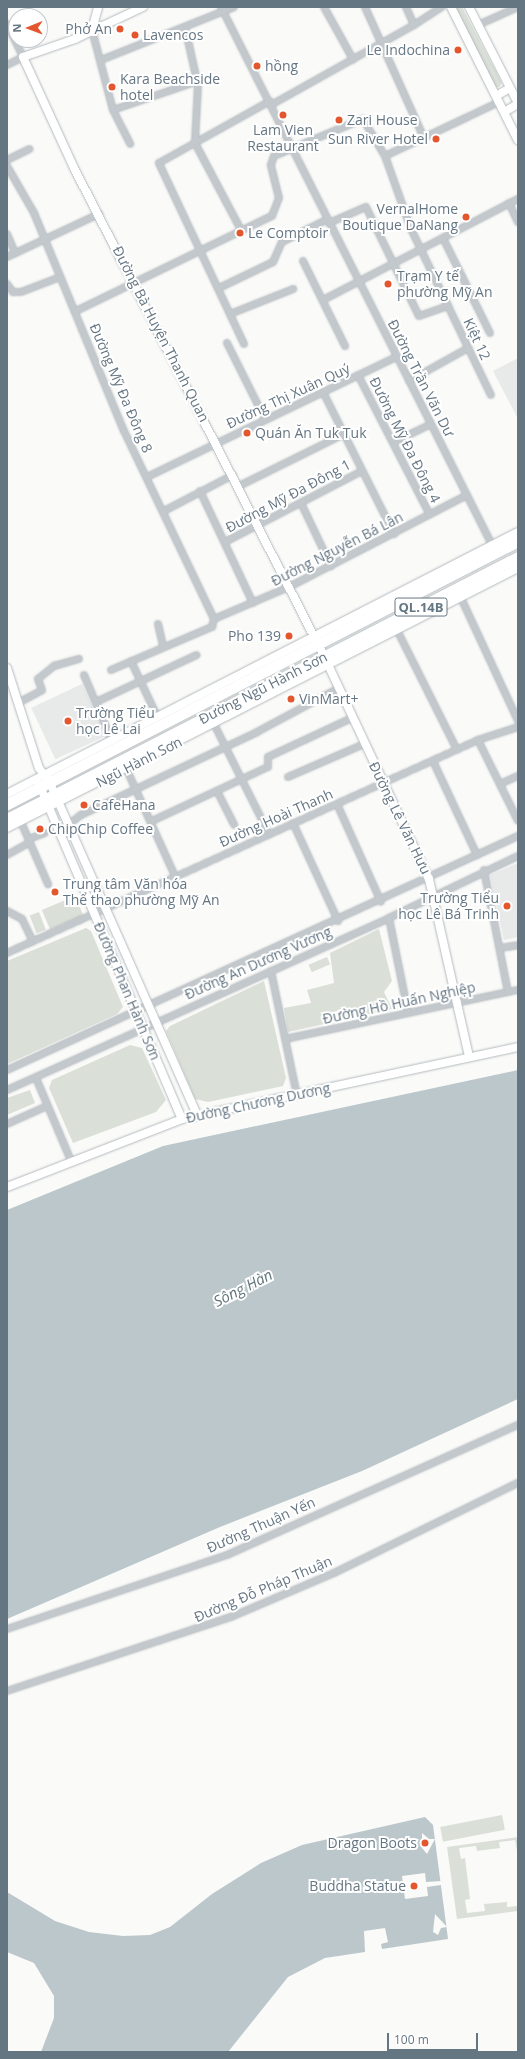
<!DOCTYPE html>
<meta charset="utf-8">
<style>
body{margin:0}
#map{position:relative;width:525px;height:2059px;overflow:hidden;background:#fafaf8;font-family:"Open Sans",sans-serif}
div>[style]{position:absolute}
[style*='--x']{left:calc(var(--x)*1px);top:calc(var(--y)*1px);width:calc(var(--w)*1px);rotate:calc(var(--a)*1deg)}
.built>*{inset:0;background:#e8e9e9;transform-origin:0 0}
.green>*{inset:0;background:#dadfd7;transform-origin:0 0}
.water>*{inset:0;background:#bbc7cb}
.pier>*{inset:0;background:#fafaf8}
.roads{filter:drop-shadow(0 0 1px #b3babf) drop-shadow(0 0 1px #b3babf)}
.street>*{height:6px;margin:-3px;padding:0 3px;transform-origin:3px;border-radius:3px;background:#c3c8cc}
.secondary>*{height:8px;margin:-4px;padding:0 4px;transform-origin:4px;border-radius:4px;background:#fff}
.highway>*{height:11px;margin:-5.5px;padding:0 5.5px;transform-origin:5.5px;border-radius:5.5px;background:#fff}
.dots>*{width:11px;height:11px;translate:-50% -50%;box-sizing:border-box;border:2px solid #fff;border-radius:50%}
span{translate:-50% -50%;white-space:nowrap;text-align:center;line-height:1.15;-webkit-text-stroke:4px #fff;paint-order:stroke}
.shield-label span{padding:1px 3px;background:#fff;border:1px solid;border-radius:3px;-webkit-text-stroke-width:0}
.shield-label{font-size:13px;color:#657683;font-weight:700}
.poi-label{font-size:14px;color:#657683}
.right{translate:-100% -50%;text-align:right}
.left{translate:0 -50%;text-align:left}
.street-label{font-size:14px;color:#657683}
.water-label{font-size:15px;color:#60757c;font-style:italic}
.frame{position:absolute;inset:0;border:8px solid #657683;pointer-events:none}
.north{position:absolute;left:8px;top:8px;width:40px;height:40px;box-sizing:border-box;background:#fff;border:1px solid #c1c8cd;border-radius:50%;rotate:269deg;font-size:11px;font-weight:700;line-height:16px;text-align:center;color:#657683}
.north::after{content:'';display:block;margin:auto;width:14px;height:18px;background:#e4572e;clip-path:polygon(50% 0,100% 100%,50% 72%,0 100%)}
.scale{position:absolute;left:387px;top:2033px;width:91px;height:18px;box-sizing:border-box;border:2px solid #657683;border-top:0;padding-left:5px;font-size:12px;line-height:14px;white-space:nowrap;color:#657683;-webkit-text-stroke:3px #fff;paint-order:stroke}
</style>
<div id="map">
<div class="built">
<div style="clip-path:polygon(518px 358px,518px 419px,493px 371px)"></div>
<div style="left:82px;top:684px;width:57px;height:56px;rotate:65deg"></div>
<div style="clip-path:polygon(518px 863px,518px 937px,504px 940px,490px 875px)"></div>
</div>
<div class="green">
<div style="clip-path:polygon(454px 7px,462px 7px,502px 83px,499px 87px,496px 87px)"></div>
<div style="left:75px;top:896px;width:21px;height:36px;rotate:67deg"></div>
<div style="left:39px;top:912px;width:19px;height:10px;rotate:69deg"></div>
<div style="clip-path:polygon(86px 928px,91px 931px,123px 1007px,117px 1014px,7px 1064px,7px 961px)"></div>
<div style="clip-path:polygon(379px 929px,392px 981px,384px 992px,392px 1009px,288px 1032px,284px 1008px,311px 1003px,307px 990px,334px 983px,330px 953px)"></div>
<div style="left:327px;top:957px;width:8px;height:20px;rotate:67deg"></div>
<div style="clip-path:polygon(264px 981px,286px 1078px,283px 1086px,208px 1102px,195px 1099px,166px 1031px,170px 1026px)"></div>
<div style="clip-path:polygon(130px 1045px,142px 1048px,166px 1100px,156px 1112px,73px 1143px,49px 1088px,52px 1080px)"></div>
<div style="clip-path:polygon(30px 1090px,35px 1103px,7px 1115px,7px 1098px)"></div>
<div style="left:502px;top:1815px;width:15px;height:63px;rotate:79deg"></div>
<div style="clip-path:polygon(518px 1837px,518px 1855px,515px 1840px,499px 1842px,500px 1848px,477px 1851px,476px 1846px,459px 1848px,461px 1859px,465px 1858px,470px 1899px,465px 1900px,467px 1913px,485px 1911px,484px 1904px,507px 1902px,507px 1907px,518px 1906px,518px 1911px,457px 1919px,447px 1847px)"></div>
</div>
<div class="water">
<div style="clip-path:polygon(518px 1070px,518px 1399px,362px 1471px,220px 1527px,7px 1619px,7px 1210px,163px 1146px)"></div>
<div style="clip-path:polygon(425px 1817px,433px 1825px,448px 1939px,382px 1949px,381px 1944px,388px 1942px,385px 1928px,364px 1931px,365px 1952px,325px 1958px,288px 1977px,228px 2052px,41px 2052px,54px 2018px,54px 1996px,34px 1963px,7px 1952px,7px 1892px,55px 1921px,89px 1932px,123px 1936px,150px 1935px,170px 1927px,212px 1894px,261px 1863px,302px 1845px)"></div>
</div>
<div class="pier">
<div style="clip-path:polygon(422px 1833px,429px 1839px,435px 1839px,427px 1854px,422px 1848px)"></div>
<div style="clip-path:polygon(425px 1873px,426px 1882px,441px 1881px,441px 1885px,427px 1887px,428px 1896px,405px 1899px,402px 1876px)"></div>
<div style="clip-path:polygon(435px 1914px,447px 1927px,441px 1928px,438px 1935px,433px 1932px)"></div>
</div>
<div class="roads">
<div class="street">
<div style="--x:221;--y:7;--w:602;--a:63.26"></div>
<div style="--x:324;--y:7;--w:60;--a:60.9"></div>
<div style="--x:365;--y:7;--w:144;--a:65.8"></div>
<div style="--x:7;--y:24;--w:37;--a:64"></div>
<div style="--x:23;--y:57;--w:18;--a:153"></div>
<div style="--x:414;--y:25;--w:33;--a:-33"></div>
<div style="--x:478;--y:25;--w:44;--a:-24.2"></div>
<div style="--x:185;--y:27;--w:59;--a:77.4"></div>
<div style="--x:198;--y:85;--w:58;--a:93"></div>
<div style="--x:195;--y:143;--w:98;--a:62.1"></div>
<div style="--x:92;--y:30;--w:83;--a:75.3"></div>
<div style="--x:113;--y:110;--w:38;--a:63"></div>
<div style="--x:101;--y:60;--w:143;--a:-21.7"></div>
<div style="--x:271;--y:105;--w:164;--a:-29.2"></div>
<div style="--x:414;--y:25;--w:20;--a:-114"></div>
<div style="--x:113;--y:110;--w:90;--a:-18.8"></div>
<div style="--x:385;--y:156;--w:126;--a:-25.3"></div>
<div style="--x:7;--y:160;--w:25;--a:-26"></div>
<div style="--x:7;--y:166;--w:54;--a:60.1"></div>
<div style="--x:34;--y:213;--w:236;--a:67.6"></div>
<div style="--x:124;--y:431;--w:208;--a:64.4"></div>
<div style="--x:509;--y:203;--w:21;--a:65"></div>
<div style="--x:329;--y:223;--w:40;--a:-23.4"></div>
<div style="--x:366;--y:207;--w:121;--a:64.1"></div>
<div style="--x:419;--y:316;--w:31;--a:-19"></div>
<div style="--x:7;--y:234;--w:21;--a:67"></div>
<div style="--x:443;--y:238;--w:106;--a:63.7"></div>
<div style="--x:7;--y:257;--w:102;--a:-25.1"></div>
<div style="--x:303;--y:261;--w:95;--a:63.7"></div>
<div style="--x:7;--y:284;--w:10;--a:53"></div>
<div style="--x:13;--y:292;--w:8;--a:0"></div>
<div style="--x:21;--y:292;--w:42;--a:-21"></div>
<div style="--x:219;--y:288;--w:60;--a:-25.7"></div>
<div style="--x:273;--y:262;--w:22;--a:-66"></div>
<div style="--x:282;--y:242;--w:51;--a:-26.6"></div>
<div style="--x:323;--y:300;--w:220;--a:-27.4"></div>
<div style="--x:76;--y:311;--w:218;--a:-25.9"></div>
<div style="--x:272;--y:216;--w:19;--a:-69"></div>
<div style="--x:279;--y:198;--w:34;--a:-104"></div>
<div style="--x:271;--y:165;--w:9;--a:-72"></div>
<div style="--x:274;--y:156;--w:96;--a:-22.6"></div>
<div style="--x:363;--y:119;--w:43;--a:59.3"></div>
<div style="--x:385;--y:156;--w:77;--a:70.4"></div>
<div style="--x:411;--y:229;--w:184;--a:64.3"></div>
<div style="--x:230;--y:314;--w:68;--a:-21.6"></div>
<div style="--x:227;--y:343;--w:85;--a:63.4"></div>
<div style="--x:244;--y:344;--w:200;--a:-115.2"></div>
<div style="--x:159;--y:163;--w:127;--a:-29.2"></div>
<div style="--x:358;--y:375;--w:157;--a:62.8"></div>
<div style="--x:409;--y:381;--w:68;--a:-29.2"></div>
<div style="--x:323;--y:392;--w:159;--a:63.4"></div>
<div style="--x:394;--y:442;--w:41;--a:-25.9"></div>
<div style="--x:147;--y:477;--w:276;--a:-25.7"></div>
<div style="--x:239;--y:486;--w:117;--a:-26.3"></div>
<div style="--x:200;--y:491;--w:124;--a:64.7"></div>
<div style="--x:301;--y:503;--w:70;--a:64.5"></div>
<div style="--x:164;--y:511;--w:78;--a:-27.6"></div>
<div style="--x:225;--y:542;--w:154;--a:-27.4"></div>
<div style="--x:461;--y:598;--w:136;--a:65.1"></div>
<div style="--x:214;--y:619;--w:82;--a:-23.1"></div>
<div style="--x:289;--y:587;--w:200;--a:-27.3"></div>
<div style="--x:158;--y:624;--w:23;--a:77"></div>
<div style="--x:397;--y:630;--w:134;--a:63.4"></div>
<div style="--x:131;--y:661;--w:63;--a:64.7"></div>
<div style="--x:111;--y:670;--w:110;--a:-23.1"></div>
<div style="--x:212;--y:627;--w:8;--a:-76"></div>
<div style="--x:84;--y:675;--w:72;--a:67"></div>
<div style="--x:96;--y:702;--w:111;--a:-25"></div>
<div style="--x:18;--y:703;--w:27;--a:-28"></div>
<div style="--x:42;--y:690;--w:12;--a:-110"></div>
<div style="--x:38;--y:679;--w:21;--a:-39"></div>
<div style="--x:54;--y:666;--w:26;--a:-16"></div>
<div style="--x:214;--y:724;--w:123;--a:63.4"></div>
<div style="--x:478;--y:740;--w:90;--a:63.7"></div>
<div style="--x:433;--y:761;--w:104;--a:64.9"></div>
<div style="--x:126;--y:768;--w:119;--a:65.6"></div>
<div style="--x:288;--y:777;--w:83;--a:-23.5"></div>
<div style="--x:500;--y:784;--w:20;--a:-24"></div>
<div style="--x:217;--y:791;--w:38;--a:63"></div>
<div style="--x:337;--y:804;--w:107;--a:65.8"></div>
<div style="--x:152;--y:821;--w:128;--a:-25"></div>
<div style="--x:268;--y:767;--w:10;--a:-90"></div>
<div style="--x:268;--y:757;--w:93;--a:-24.9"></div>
<div style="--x:21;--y:822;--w:68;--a:66.5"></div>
<div style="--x:293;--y:823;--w:108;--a:65.3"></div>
<div style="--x:68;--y:825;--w:16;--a:-38"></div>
<div style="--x:81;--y:815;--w:195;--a:-25.2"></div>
<div style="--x:257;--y:732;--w:93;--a:-28.2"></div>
<div style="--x:29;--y:839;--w:17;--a:-21"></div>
<div style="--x:7;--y:855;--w:26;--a:-29"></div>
<div style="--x:484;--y:870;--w:124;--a:78.9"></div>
<div style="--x:7;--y:911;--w:17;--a:28"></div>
<div style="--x:22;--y:919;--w:25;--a:64"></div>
<div style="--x:389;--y:918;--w:96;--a:78.6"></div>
<div style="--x:500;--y:948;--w:18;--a:-9"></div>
<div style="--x:7;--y:953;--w:517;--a:-24.33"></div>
<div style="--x:478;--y:740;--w:42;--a:-18"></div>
<div style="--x:271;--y:971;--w:127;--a:78.2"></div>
<div style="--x:285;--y:1039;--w:238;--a:-11.9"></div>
<div style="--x:7;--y:1070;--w:562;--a:-24.6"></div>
<div style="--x:36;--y:1078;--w:90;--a:67.1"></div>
<div style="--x:7;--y:1090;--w:419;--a:-24.2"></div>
<div style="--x:389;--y:918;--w:143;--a:-25.7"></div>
<div style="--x:7;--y:1124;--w:44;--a:-24.2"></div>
<div style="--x:7;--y:1629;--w:232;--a:-18.6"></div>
<div style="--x:227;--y:1555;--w:319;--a:-24.1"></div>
<div style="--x:7;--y:1691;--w:236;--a:-18.3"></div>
<div style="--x:231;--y:1617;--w:112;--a:-23.1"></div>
<div style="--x:334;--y:1573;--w:205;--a:-26.1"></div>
</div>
<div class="secondary">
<div style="--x:143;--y:7;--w:75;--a:154.8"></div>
<div style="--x:75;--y:39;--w:55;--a:160.9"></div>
<div style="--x:23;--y:57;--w:122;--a:65.3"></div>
<div style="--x:74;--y:168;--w:548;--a:62.87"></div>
<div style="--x:324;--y:656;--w:246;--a:64.8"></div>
<div style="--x:429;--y:879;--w:182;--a:77.3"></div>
<div style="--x:451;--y:7;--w:149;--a:63.3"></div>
<div style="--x:469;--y:7;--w:108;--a:63"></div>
<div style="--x:92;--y:30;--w:24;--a:-75"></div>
<div style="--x:496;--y:96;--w:16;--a:-30"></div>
<div style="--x:504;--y:112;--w:16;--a:-30"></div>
<div style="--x:7;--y:668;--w:105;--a:72.3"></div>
<div style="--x:39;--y:768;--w:19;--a:54"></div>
<div style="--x:50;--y:783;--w:363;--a:66.1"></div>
<div style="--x:39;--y:784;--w:364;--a:66.9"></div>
<div style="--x:7;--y:794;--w:574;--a:-27.15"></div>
<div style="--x:7;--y:828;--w:573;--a:-26.97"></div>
<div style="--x:7;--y:1187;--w:188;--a:-21.2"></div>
<div style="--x:182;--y:1119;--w:344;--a:-12.1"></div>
</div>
<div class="highway">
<div style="--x:7;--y:804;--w:575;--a:-27.23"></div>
<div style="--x:7;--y:819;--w:574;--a:-27.15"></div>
</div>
</div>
<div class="dots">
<div style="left:120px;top:29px;background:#e4572e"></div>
<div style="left:135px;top:35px;background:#e4572e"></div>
<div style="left:458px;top:50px;background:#e4572e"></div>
<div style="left:257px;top:66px;background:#e4572e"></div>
<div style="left:112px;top:87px;background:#e4572e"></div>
<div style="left:283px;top:115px;background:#e4572e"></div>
<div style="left:339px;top:120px;background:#e4572e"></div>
<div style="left:436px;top:139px;background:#e4572e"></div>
<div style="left:466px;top:217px;background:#e4572e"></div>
<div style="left:240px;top:233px;background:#e4572e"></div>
<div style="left:388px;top:284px;background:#e4572e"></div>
<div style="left:247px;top:433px;background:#e4572e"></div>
<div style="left:289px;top:636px;background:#e4572e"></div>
<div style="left:291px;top:699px;background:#e4572e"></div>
<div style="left:68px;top:721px;background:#e4572e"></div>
<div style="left:84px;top:805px;background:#e4572e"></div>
<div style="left:40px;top:829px;background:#e4572e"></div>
<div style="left:55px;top:892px;background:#e4572e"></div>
<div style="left:507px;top:906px;background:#e4572e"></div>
<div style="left:425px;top:1843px;background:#e4572e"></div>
<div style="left:414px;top:1886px;background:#e4572e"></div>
</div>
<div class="shield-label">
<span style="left:421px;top:607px">QL.14B</span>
</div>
<div class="poi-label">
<span class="right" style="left:112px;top:29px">Phở An</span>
<span class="left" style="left:143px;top:35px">Lavencos</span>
<span class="right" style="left:450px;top:50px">Le Indochina</span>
<span class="left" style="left:265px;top:66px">hồng</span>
<span class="left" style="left:120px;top:87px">Kara Beachside<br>hotel</span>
<span class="left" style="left:347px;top:120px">Zari House</span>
<span style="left:283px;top:138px">Lam Vien<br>Restaurant</span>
<span class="right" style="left:428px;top:139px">Sun River Hotel</span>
<span class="right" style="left:458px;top:217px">VernalHome<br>Boutique DaNang</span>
<span class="left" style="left:248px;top:233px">Le Comptoir</span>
<span class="left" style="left:397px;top:284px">Trạm Y tế<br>phường Mỹ An</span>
<span class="left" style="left:255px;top:433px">Quán Ăn Tuk Tuk</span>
<span class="right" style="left:281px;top:636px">Pho 139</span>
<span class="left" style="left:299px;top:699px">VinMart+</span>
<span class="left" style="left:76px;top:721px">Trường Tiểu<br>học Lê Lai</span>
<span class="left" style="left:92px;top:805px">CafeHana</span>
<span class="left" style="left:48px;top:829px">ChipChip Coffee</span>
<span class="left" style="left:63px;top:892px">Trung tâm Văn hóa<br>Thể thao phường Mỹ An</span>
<span class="right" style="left:499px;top:906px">Trường Tiểu<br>học Lê Bá Trinh</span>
<span class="right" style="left:417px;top:1843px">Dragon Boots</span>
<span class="right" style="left:406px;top:1886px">Buddha Statue</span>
</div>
<div class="street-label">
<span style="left:161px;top:334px;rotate:63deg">Đường Bà Huyện Thanh Quan</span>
<span style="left:477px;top:339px;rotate:65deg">Kiệt 12</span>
<span style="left:421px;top:378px;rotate:63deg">Đường Trần Văn Dư</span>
<span style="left:121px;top:388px;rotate:67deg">Đường Mỹ Đa Đông 8</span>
<span style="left:288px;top:396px;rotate:-25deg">Đường Thị Xuân Quý</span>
<span style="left:405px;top:440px;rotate:63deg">Đường Mỹ Đa Đông 4</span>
<span style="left:288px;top:496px;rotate:-28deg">Đường Mỹ Đa Đông 1</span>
<span style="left:337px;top:549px;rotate:-27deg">Đường Nguyễn Bá Lân</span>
<span style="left:263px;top:688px;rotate:-27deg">Đường Ngũ Hành Sơn</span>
<span style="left:139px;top:762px;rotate:-27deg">Ngũ Hành Sơn</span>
<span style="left:276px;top:818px;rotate:-24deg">Đường Hoài Thanh</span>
<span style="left:400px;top:818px;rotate:64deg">Đường Lê Văn Hưu</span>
<span style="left:258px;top:963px;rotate:-24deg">Đường An Dương Vương</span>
<span style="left:127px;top:991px;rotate:67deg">Đường Phan Hành Sơn</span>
<span style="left:399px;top:1003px;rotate:-12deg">Đường Hồ Huấn Nghiệp</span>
<span style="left:258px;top:1103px;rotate:-12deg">Đường Chương Dương</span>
<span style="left:261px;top:1525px;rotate:-24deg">Đường Thuận Yến</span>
<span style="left:263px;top:1589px;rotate:-23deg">Đường Đỗ Pháp Thuận</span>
</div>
<div class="water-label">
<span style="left:243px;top:1288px;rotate:-27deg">Sông Hàn</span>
</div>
<div class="frame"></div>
<div class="north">N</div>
<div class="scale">100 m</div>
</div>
